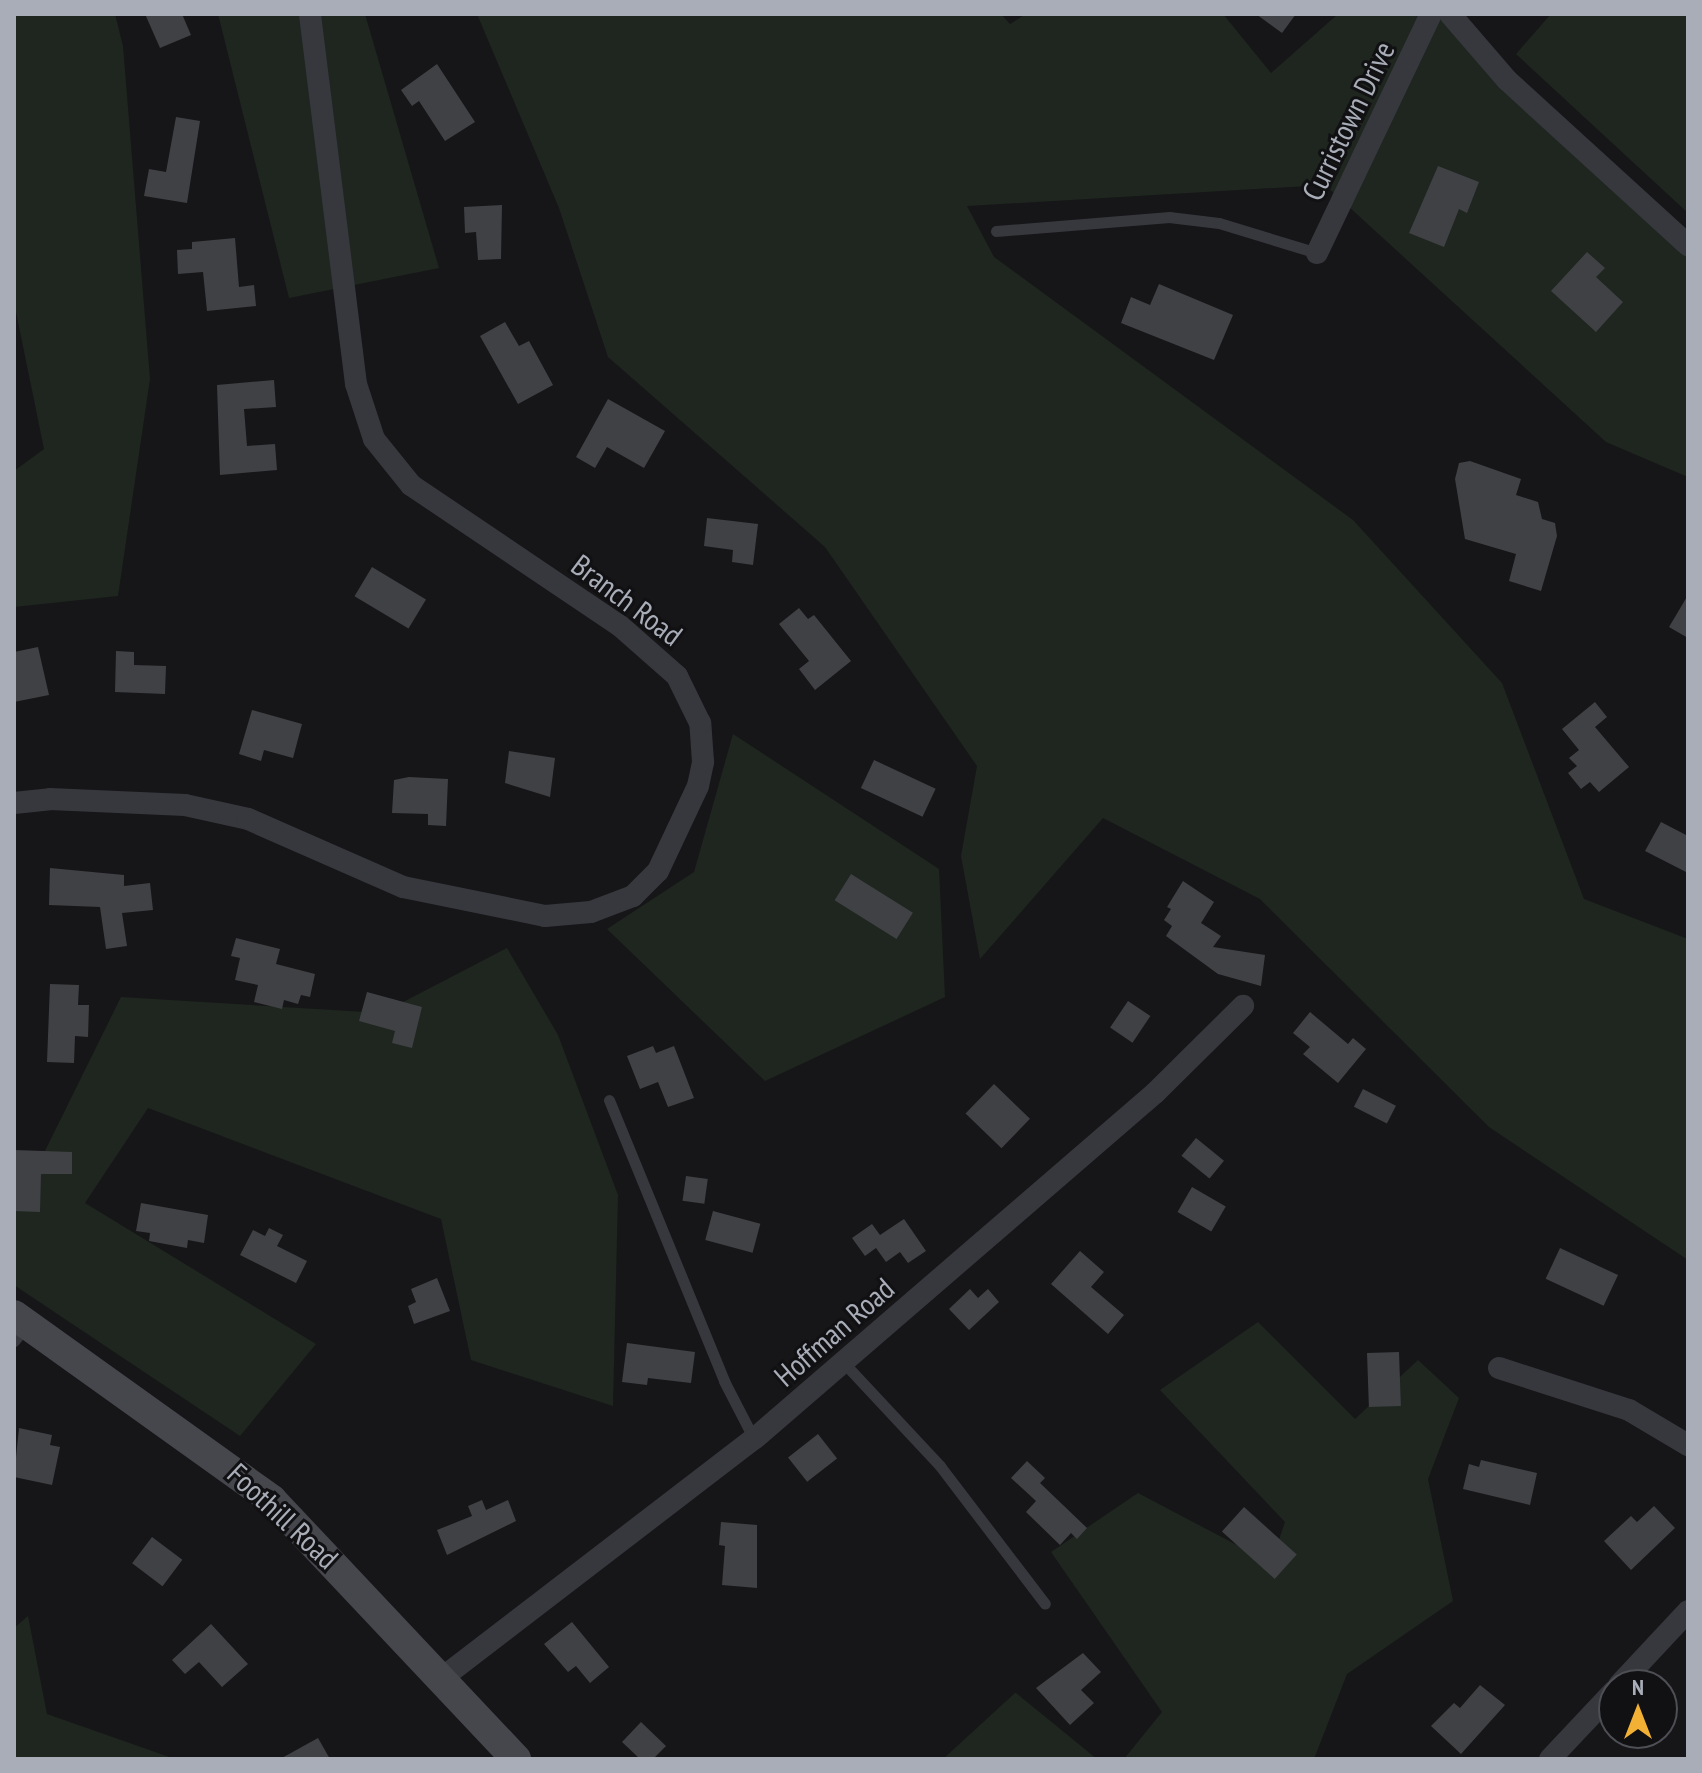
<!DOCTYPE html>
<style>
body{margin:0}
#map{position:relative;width:1702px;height:1773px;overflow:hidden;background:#161618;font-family:"PT Sans Narrow",sans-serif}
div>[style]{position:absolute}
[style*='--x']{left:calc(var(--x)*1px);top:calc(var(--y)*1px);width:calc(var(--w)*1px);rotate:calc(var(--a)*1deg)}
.green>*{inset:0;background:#1e261f}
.building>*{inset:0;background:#404145;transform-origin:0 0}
.lane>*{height:11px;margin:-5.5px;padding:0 5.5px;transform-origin:5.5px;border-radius:5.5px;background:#37383d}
.street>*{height:22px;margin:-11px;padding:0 11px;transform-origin:11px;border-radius:11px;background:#37383d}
.secondary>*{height:30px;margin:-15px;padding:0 15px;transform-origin:15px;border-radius:15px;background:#45474d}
span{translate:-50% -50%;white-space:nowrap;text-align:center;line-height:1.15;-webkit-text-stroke:6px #111113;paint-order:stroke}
.street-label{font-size:30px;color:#a8adb8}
.frame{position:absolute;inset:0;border:16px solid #a8adb8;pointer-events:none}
.north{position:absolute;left:1598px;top:1669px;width:80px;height:80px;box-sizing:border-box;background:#111113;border:2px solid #4d4f55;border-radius:50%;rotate:0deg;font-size:22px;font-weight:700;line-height:32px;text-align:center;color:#a8adb8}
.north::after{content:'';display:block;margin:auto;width:28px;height:36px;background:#f2b134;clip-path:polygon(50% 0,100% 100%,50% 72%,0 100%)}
</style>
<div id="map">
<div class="green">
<div style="clip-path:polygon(14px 14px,115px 14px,123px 46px,150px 379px,118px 596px,14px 607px,14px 471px,44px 449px,14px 302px)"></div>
<div style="clip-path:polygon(218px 14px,365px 14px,439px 268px,289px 298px)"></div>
<div style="clip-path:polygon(477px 14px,1001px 14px,1010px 24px,1026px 14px,1223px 14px,1271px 73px,1338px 14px,1443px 14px,1688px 258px,1688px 477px,1606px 442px,1325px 185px,967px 206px,994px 257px,1353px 520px,1502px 683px,1584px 899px,1688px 939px,1688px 1260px,1489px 1127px,1260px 899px,1103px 818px,980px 959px,961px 856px,977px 766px,825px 547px,608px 357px,559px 208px)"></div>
<div style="clip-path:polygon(1551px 14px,1688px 14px,1688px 213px,1516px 54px)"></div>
<div style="clip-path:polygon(733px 734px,939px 869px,945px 997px,765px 1081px,607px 929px,694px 872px)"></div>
<div style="clip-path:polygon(507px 948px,558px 1035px,618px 1195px,613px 1406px,471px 1360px,441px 1219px,148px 1108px,85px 1203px,316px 1344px,240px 1436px,14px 1285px,14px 1201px,41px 1159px,121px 997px,382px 1013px)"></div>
<div style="clip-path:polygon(1258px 1322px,1355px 1419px,1418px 1360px,1459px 1398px,1428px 1479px,1453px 1601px,1347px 1674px,1314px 1759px,1124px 1759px,1162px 1712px,1051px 1552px,1138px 1493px,1271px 1563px,1285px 1522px,1160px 1390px)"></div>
<div style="clip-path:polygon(28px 1616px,47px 1714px,175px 1759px,14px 1759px,14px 1628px)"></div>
<div style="clip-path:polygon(1015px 1693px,1016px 1693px,1097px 1759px,943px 1759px)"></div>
</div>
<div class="building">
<div style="clip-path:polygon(145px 14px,182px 14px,191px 35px,160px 48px)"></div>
<div style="clip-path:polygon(1256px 14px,1296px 14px,1282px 33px)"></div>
<div style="clip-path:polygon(437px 64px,475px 122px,445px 141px,419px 101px,412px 106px,401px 90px)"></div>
<div style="clip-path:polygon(176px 117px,200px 121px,187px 203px,144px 196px,149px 169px,166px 172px)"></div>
<div style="clip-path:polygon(1438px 166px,1479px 182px,1467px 213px,1459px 209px,1444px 247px,1409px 233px)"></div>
<div style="clip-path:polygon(502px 205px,501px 259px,478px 260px,476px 232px,465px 233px,464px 207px)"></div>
<div style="clip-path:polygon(235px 238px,239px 287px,254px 285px,256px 306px,207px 311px,203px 272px,178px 274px,177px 250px,192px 249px,192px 242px)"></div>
<div style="clip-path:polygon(1587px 252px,1605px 268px,1596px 277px,1623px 302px,1596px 332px,1551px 291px)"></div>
<div style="clip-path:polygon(1159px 284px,1233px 315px,1214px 360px,1121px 323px,1131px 297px,1150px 305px)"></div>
<div style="clip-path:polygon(505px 322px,519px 346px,529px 341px,553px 385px,518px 404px,480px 336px)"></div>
<div style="clip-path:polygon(274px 380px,276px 407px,244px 409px,247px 446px,275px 444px,277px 470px,220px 475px,217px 385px)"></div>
<div style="clip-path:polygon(608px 399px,665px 431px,644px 468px,607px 447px,595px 468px,576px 457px)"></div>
<div style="clip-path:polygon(1470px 461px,1521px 479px,1516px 495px,1538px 502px,1542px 519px,1555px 523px,1557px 536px,1541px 591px,1509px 581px,1516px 554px,1465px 539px,1455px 479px,1459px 463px)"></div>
<div style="clip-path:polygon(707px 518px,758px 524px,753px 565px,732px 562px,733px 550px,704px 546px)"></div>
<div style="left:372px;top:567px;width:63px;height:34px;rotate:31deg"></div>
<div style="clip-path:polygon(1688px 595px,1688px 638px,1669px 627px)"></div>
<div style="clip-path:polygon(799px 608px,808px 619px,814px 615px,851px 661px,815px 690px,799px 669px,809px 661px,779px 624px)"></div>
<div style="clip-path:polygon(38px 647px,49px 695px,14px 702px,14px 652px)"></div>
<div style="clip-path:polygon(116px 651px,134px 652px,134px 665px,166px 666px,165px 694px,115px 692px)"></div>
<div style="clip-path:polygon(1595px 702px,1607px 717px,1595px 727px,1629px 767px,1599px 792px,1590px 782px,1581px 789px,1568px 773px,1577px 766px,1569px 758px,1579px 750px,1562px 729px)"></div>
<div style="clip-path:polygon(252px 710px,302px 724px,293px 758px,264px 750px,261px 761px,239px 754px)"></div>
<div style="clip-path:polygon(509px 751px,555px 758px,550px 797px,505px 783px)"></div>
<div style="left:874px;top:760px;width:68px;height:31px;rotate:25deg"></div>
<div style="clip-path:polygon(409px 777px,448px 779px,446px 826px,428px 825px,428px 814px,392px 813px,394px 780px)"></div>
<div style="clip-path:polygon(1661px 822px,1688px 836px,1688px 873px,1645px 851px)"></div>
<div style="clip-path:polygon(50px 868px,124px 875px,124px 886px,150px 883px,153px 910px,122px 913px,127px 946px,106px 949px,100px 907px,49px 905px)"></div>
<div style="left:851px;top:874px;width:73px;height:31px;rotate:32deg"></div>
<div style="clip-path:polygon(1183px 881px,1214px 902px,1201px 923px,1221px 936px,1213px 947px,1265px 955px,1261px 986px,1218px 974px,1166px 936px,1172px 926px,1164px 920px,1171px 909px,1167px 907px)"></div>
<div style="clip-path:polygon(236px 938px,280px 949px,276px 964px,315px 974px,310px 997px,301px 995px,298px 1004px,284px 1000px,282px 1009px,254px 1002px,258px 985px,235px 980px,240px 958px,231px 956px)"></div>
<div style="clip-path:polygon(50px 984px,79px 985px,78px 1005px,89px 1005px,88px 1037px,75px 1036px,74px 1063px,47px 1062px)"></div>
<div style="clip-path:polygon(367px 992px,422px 1007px,412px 1048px,392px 1043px,395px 1031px,359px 1021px)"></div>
<div style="left:1128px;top:1001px;width:27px;height:32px;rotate:34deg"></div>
<div style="clip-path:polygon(1310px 1012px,1348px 1044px,1353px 1038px,1366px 1049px,1338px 1083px,1303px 1054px,1310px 1047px,1293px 1033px)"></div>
<div style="clip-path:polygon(653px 1046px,656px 1053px,674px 1046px,694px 1098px,668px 1107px,658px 1082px,640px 1089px,627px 1056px)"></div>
<div style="left:994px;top:1084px;width:50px;height:41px;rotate:44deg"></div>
<div style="left:1363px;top:1089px;width:37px;height:20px;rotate:27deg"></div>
<div style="left:1196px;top:1138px;width:36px;height:23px;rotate:39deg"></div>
<div style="clip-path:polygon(14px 1150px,72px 1152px,72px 1174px,41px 1174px,40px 1212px,14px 1211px)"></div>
<div style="left:686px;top:1176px;width:22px;height:25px;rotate:8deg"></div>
<div style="left:1192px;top:1187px;width:39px;height:29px;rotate:30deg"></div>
<div style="clip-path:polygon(141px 1203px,208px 1215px,204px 1243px,188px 1240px,187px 1248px,149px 1241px,150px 1233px,136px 1231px)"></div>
<div style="left:713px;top:1211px;width:49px;height:30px;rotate:15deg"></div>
<div style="clip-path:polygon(904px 1219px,926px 1251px,908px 1263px,900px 1252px,886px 1262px,876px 1248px,865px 1256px,852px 1238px,872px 1224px,880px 1235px)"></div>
<div style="clip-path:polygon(269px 1228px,283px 1235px,277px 1246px,307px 1261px,296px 1283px,240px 1255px,253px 1230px,265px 1236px)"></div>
<div style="left:1560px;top:1248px;width:64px;height:34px;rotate:25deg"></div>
<div style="clip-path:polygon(1080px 1251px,1104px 1272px,1091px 1287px,1124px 1315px,1108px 1334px,1051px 1284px)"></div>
<div style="clip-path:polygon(437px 1278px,450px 1311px,414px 1324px,408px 1306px,416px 1302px,411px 1289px)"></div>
<div style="clip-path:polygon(970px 1289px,978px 1298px,988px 1289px,999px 1302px,969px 1330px,949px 1309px)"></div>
<div style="clip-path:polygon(627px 1343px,695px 1352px,691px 1383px,648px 1378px,647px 1385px,622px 1382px)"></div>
<div style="left:1399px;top:1352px;width:54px;height:32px;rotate:88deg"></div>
<div style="clip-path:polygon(19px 1428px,52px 1435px,50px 1445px,60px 1447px,52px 1485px,14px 1477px)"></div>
<div style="left:818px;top:1434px;width:31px;height:38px;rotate:52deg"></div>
<div style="clip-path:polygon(1481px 1460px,1537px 1473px,1530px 1505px,1463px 1489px,1469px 1464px,1479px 1467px)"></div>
<div style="clip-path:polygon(1027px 1461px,1045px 1478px,1040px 1483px,1087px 1528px,1077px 1539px,1071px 1533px,1060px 1545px,1026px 1512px,1036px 1501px,1011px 1478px)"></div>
<div style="clip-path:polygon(482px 1500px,486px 1510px,508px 1500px,516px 1521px,447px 1555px,437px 1530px,472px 1516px,468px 1506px)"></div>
<div style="clip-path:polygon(1654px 1506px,1675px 1528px,1631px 1570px,1604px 1541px,1631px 1516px,1637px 1522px)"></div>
<div style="left:1244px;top:1507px;width:71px;height:33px;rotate:42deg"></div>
<div style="clip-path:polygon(721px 1522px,757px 1525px,757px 1588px,722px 1585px,725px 1546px,719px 1545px)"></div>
<div style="left:152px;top:1537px;width:38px;height:33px;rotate:37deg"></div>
<div style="clip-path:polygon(572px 1622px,609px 1667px,590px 1683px,576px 1666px,568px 1672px,544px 1644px)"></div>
<div style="clip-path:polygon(211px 1624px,248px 1664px,222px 1687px,199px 1662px,185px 1674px,172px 1660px)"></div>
<div style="clip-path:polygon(1083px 1653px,1101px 1672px,1081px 1690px,1094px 1703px,1070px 1725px,1036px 1688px)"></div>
<div style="clip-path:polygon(1480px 1685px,1505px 1705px,1461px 1754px,1431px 1726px,1454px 1703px,1460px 1708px)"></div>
<div style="clip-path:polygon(641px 1722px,666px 1746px,653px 1759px,640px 1759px,622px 1742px)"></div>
<div style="clip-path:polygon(318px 1738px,330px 1759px,280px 1759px)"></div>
</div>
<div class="lane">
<div style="--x:996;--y:231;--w:174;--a:-4.6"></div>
<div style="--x:1169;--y:217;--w:50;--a:6.8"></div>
<div style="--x:1219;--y:223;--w:102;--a:17"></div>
<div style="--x:609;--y:1100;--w:304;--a:67.7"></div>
<div style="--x:724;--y:1381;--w:65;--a:62.7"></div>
<div style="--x:14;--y:1341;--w:21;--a:-51"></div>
<div style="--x:844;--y:1363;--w:141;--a:47"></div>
<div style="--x:940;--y:1466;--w:173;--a:52.7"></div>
</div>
<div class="street">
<div style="--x:1450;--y:14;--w:87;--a:49.2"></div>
<div style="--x:1507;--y:80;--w:245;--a:42.4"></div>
<div style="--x:1317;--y:253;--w:265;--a:-64.5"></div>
<div style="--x:14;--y:803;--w:36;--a:-6"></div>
<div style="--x:50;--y:799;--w:135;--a:2.5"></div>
<div style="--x:185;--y:805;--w:65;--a:12.5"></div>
<div style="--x:248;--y:819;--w:169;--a:23.7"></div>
<div style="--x:403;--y:887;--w:145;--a:11.5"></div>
<div style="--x:545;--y:916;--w:46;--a:-5"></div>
<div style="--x:591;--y:912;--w:45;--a:-20.9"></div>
<div style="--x:633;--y:896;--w:35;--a:-45"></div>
<div style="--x:658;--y:871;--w:94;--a:-64.8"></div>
<div style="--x:698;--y:786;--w:25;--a:-78"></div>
<div style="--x:703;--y:762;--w:39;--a:-94"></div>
<div style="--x:700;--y:723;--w:52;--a:-116.1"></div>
<div style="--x:677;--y:676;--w:76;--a:-138.7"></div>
<div style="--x:620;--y:626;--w:252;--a:-146"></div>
<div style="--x:411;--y:485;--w:59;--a:-128.8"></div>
<div style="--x:374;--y:439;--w:58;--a:-108.1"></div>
<div style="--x:356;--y:384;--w:373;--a:-97.1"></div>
<div style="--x:1499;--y:1368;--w:137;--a:17.9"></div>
<div style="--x:1629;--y:1410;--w:69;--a:30.7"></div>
<div style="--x:442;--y:1678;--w:393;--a:-37.5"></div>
<div style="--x:754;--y:1439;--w:530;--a:-40.79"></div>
<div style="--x:1155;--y:1093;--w:124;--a:-44.7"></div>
<div style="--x:1619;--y:1685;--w:101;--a:-47"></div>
<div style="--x:1550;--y:1759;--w:93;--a:-46.7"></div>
</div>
<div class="secondary">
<div style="--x:14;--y:1315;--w:317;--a:35.6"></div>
<div style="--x:272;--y:1500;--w:356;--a:46.7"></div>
</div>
<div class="street-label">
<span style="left:1348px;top:121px;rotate:-64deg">Curristown Drive</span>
<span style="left:627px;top:600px;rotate:37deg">Branch Road</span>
<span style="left:834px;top:1332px;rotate:-41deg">Hoffman Road</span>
<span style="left:283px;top:1516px;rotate:43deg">Foothill Road</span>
</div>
<div class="frame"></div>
<div class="north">N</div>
</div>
